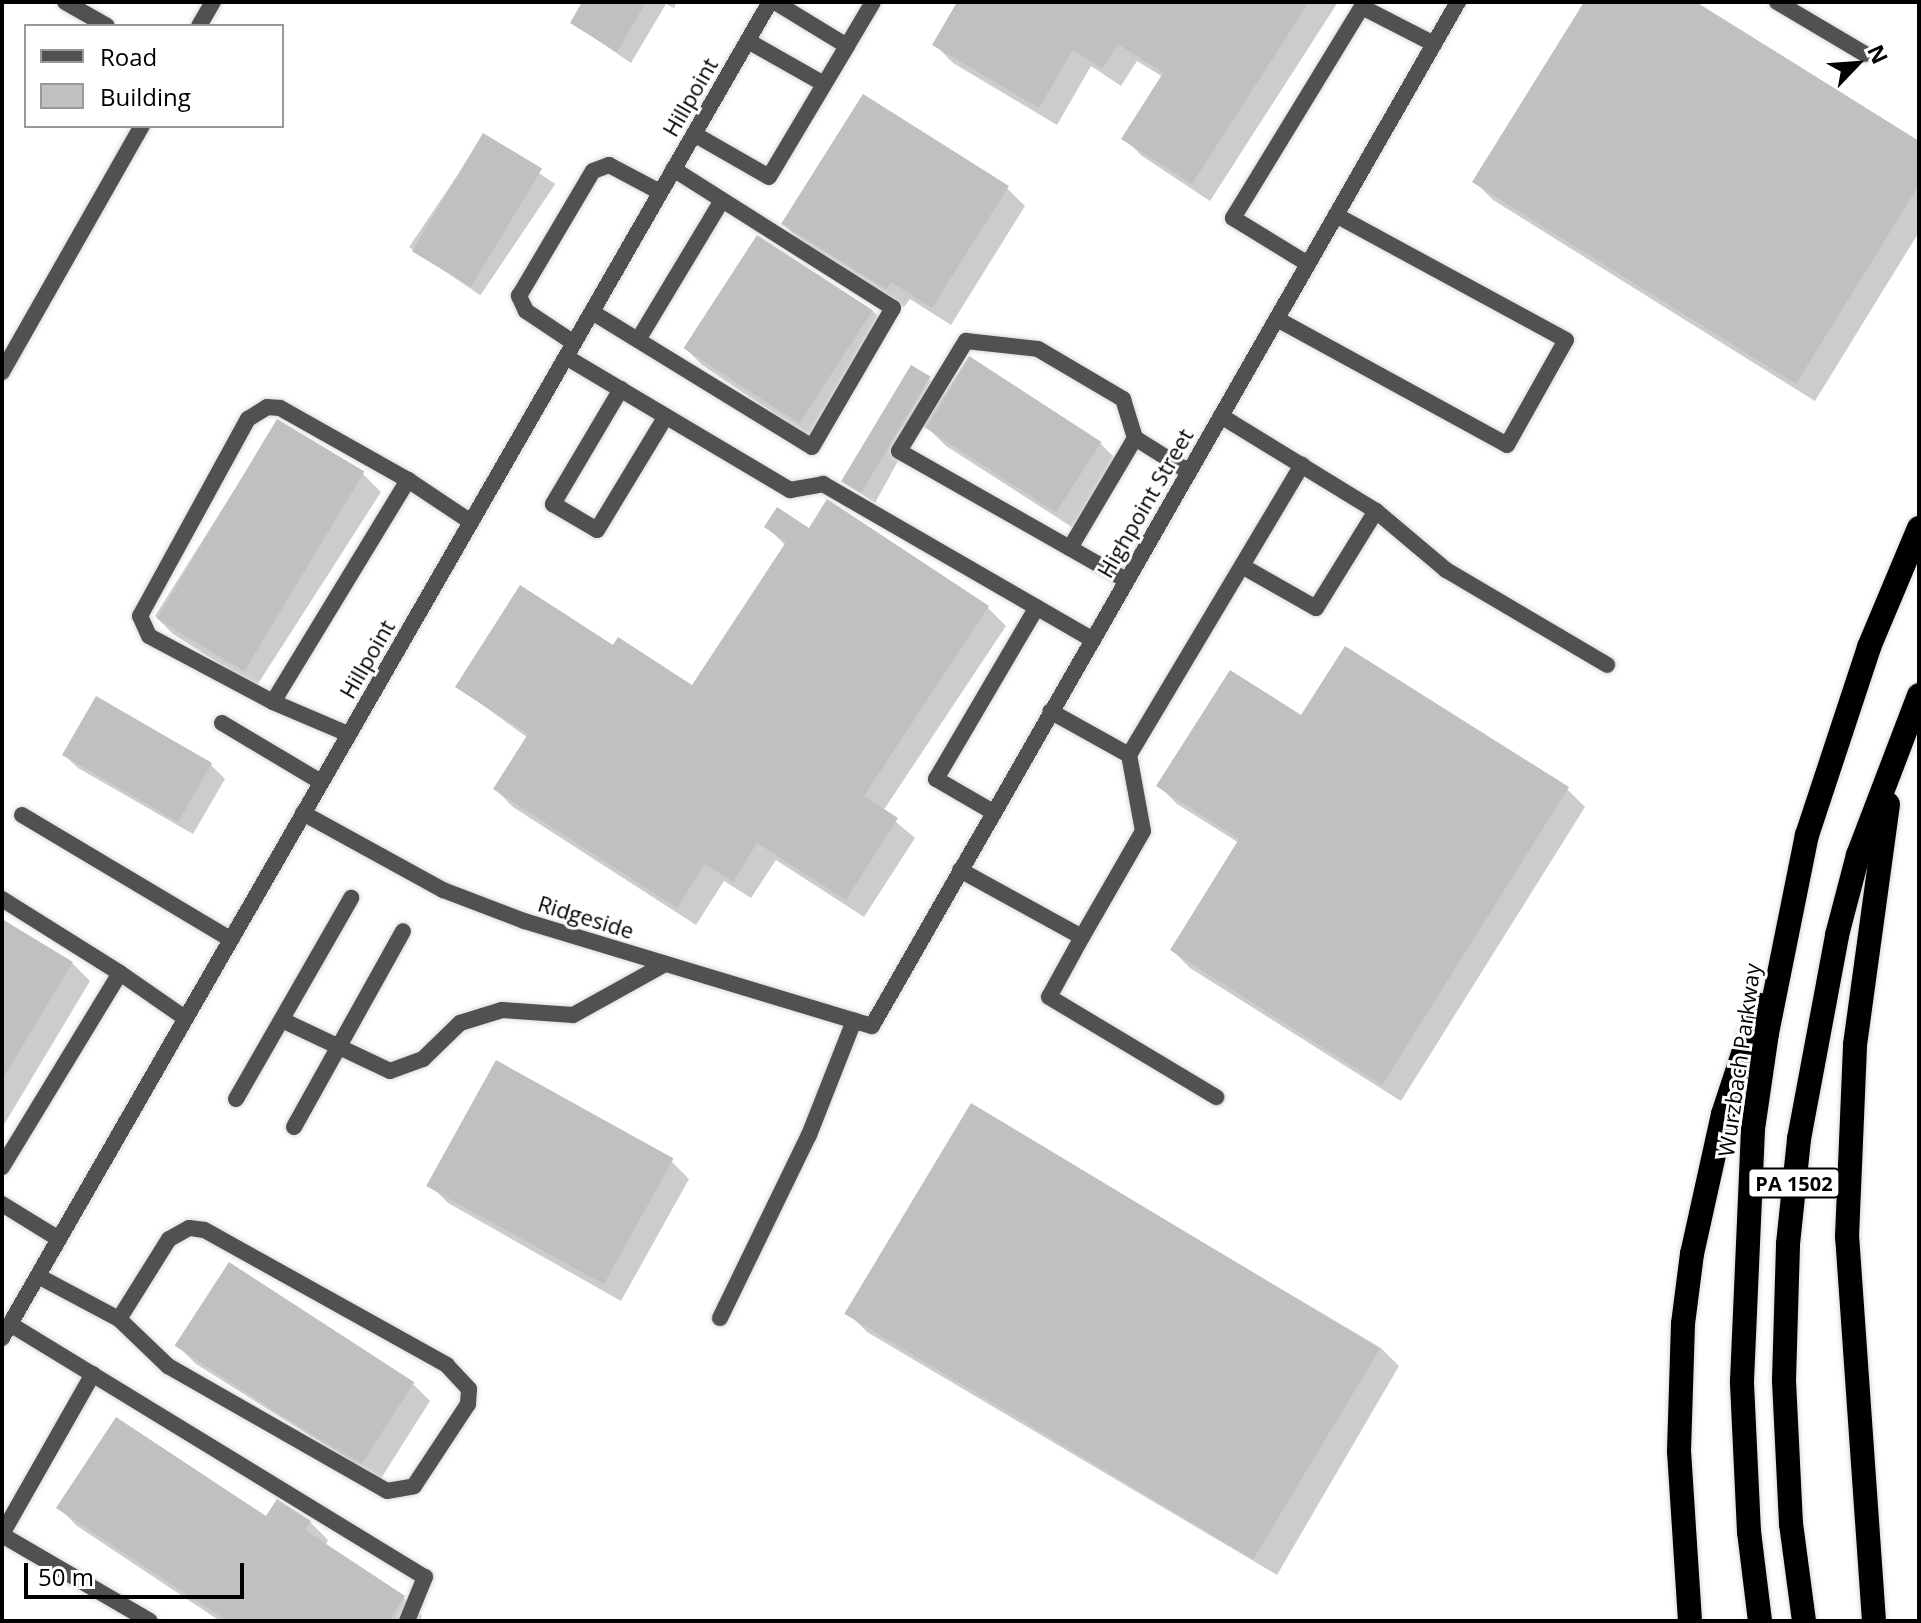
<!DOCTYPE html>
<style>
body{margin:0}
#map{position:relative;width:1921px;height:1623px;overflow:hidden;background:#fff;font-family:"Open Sans",sans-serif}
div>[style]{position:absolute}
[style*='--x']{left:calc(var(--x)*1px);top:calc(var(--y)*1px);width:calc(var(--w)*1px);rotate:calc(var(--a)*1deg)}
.shadow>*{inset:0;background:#0003;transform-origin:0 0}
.building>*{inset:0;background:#c0c0c0;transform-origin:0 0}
.roads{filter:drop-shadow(0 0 2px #dbdbdb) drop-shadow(0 0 2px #dbdbdb)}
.lane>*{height:16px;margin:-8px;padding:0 8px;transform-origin:8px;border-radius:8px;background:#515151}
.street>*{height:16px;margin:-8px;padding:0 8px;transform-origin:8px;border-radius:8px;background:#515151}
.highway>*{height:24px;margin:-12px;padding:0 12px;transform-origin:12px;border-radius:12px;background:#000}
span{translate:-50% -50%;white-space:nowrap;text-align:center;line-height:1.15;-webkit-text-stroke:6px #fff;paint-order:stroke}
.shield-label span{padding:2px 6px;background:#fff;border:2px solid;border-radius:6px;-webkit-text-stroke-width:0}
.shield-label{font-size:20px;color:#000;font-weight:700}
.street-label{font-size:22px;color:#000}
.frame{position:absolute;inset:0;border:4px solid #000;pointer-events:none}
.legend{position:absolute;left:24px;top:24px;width:260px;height:104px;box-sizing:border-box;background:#fff;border:2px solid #999;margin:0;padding:10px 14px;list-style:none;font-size:24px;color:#000}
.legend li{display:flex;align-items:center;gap:16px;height:40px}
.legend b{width:40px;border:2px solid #999}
.north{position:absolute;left:1817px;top:24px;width:80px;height:80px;-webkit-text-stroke:6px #fff;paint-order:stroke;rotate:65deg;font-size:22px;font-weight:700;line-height:32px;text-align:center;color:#000}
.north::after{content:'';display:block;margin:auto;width:28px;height:36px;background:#000;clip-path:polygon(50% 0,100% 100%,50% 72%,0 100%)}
.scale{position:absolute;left:24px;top:1563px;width:220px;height:36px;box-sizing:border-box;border:4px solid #000;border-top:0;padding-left:10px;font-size:24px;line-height:28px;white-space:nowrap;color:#000;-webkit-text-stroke:6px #fff;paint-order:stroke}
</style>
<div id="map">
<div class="shadow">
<div style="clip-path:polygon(585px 2px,677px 2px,674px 8px,666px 4px,631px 63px,572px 23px)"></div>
<div style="clip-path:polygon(960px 2px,1338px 2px,1210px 201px,1142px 156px,1124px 138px,1163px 77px,1137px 61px,1121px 86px,1091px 66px,1057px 125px,953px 63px,935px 45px)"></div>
<div style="clip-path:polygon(1586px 2px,1692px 2px,1919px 144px,1919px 232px,1815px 401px,1493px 200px,1475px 182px)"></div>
<div style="left:484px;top:136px;width:86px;height:134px;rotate:34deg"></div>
<div style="clip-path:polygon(1007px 188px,1025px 206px,951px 325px,910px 299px,904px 307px,801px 242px,783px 224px)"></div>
<div style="clip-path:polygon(872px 310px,890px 328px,815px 441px,702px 365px,684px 347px)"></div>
<div style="clip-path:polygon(930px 379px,938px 388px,875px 503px,844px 482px)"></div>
<div style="clip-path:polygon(277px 422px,363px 474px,381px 492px,256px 687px,173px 634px,155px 616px)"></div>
<div style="clip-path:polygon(928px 428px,1100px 443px,1118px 461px,1075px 529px,946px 446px)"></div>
<div style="clip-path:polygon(828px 502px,988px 608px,1006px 626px,883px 811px,915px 838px,864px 917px,776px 860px,751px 898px,724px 881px,696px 925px,513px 807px,495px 789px,528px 738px,458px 687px,614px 648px,692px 688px,785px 545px,767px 527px,809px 531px)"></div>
<div style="clip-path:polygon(1302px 718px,1567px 789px,1585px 807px,1401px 1101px,1190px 968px,1172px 950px,1239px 843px,1177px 804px,1159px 786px)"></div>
<div style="clip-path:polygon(64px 755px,211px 765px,225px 779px,193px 834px,78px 768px)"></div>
<div style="clip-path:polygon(2px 921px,72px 963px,90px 981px,2px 1128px)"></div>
<div style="clip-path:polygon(971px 1105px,1381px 1348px,1399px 1366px,1277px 1575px,867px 1332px,849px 1314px)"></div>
<div style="clip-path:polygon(671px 1161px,689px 1179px,621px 1301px,448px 1203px,430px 1185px)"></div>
<div style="clip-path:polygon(178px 1346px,412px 1383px,430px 1401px,380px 1480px,196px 1364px)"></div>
<div style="clip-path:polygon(59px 1508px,310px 1522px,328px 1540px,325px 1546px,404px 1598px,422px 1616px,419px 1621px,220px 1621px,77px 1526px)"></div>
</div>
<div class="building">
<div style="clip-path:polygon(582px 2px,646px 2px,617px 52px,570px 23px)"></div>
<div style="clip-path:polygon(957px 2px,1309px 2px,1192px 184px,1121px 139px,1163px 73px,1118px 44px,1102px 69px,1073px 50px,1039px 108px,932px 45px)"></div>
<div style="clip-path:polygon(1584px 2px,1696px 2px,1919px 141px,1919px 185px,1796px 384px,1472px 182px)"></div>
<div style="clip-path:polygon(863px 94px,1009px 186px,932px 308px,891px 282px,886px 290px,781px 224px)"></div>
<div style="left:483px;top:133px;width:69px;height:138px;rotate:31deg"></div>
<div style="left:757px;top:235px;width:138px;height:135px;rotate:33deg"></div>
<div style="left:969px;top:356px;width:158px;height:84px;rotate:33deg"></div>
<div style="left:911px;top:365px;width:23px;height:136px;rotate:31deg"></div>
<div style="left:277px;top:419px;width:102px;height:233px;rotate:31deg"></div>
<div style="clip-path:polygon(827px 499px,989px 606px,864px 796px,898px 818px,846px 900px,757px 843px,733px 882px,705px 864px,677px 908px,493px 789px,528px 734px,455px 687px,520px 585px,613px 645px,618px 637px,692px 685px,786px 542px,764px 527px,777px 507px,809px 528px)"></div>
<div style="clip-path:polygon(1345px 646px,1569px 787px,1382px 1085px,1170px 950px,1239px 839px,1156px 786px,1230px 670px,1301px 715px)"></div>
<div style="left:96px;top:696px;width:134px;height:68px;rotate:30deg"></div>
<div style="clip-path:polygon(2px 919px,73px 962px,2px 1080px)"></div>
<div style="left:496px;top:1060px;width:203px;height:144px;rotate:29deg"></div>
<div style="left:971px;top:1103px;width:477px;height:246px;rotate:31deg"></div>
<div style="left:229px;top:1262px;width:221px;height:100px;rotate:33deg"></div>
<div style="clip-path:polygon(116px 1417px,266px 1516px,277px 1499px,311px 1521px,305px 1530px,405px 1596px,389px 1621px,227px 1621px,56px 1508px)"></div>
</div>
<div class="roads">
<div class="lane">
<div style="--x:1777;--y:2;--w:102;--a:30.6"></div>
<div style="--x:748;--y:41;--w:87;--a:29.5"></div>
<div style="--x:847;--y:46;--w:51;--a:-59.4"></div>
<div style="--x:694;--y:134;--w:86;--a:29.8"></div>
<div style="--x:769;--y:177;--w:152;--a:-59.2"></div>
<div style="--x:847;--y:46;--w:84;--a:-148.6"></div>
<div style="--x:1308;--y:264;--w:88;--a:-148.5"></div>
<div style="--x:1233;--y:218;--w:247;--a:-58.6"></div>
<div style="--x:1362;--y:7;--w:81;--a:27.2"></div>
<div style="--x:592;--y:312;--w:258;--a:31.5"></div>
<div style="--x:812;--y:447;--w:161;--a:-59.8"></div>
<div style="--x:893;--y:308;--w:260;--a:-147.7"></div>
<div style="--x:1277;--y:319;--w:262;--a:28.7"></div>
<div style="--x:1507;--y:445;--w:120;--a:-60.7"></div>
<div style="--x:1566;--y:340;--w:262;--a:-151.5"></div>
<div style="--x:638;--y:340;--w:163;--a:-59"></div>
<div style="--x:574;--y:343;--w:58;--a:-146.3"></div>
<div style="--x:526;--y:311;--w:17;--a:-115"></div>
<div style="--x:519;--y:296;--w:145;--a:-59.4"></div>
<div style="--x:593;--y:171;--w:17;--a:-21"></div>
<div style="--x:609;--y:165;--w:58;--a:27.9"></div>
<div style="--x:566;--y:357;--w:261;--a:30.7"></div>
<div style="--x:790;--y:490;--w:34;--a:-10"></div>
<div style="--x:823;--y:484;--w:310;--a:30"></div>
<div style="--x:621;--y:389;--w:134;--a:120.6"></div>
<div style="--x:553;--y:504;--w:51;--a:30.6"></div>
<div style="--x:597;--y:530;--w:133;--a:-58.8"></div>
<div style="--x:1221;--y:416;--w:182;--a:31.5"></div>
<div style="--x:1376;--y:511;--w:92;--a:40.1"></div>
<div style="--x:1446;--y:570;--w:187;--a:30.5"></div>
<div style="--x:1070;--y:548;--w:128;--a:-59.4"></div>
<div style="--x:1242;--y:566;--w:85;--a:29.6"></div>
<div style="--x:1316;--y:608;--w:114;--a:-58.3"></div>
<div style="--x:1126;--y:580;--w:261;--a:-150.4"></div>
<div style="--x:899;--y:451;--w:129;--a:-58.7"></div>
<div style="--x:966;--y:341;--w:72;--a:6.3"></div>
<div style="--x:1038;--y:349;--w:99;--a:30.5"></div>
<div style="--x:1123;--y:399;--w:41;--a:72.9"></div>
<div style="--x:1135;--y:438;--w:64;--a:32.2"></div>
<div style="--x:273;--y:702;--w:140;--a:-152"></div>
<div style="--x:149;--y:636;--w:22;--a:-114"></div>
<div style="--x:140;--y:616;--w:225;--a:-61.3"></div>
<div style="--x:248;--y:419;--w:22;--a:-32"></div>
<div style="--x:267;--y:407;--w:13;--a:4"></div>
<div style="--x:280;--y:408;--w:147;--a:29.4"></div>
<div style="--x:222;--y:723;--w:115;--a:30.8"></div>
<div style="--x:348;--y:734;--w:82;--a:-156.9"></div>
<div style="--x:273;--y:702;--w:260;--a:-58.7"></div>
<div style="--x:408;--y:480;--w:76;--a:33.7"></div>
<div style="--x:1129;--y:755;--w:338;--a:-59.2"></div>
<div style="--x:993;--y:812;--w:66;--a:-149.9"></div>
<div style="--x:936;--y:779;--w:199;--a:-59.6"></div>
<div style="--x:22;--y:815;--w:242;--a:30.8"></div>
<div style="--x:960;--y:870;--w:139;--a:28.8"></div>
<div style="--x:1082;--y:937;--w:122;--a:-60.1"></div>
<div style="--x:1143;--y:831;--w:77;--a:-100.4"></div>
<div style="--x:1129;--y:755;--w:90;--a:-150.9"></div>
<div style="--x:2;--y:899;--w:139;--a:32.1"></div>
<div style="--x:1082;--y:937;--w:68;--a:118.8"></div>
<div style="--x:1049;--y:997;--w:195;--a:30.9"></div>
<div style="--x:282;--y:1020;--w:119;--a:25.3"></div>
<div style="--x:390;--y:1071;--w:35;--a:-20"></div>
<div style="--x:423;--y:1059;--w:52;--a:-44.2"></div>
<div style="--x:460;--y:1023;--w:44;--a:-17.2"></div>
<div style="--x:502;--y:1010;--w:71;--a:4"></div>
<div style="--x:573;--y:1015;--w:105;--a:-29"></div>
<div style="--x:236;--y:1099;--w:232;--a:-60.2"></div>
<div style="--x:294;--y:1127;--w:224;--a:-60.9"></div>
<div style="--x:2;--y:1167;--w:227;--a:-58.7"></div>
<div style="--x:120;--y:973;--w:79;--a:34.7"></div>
<div style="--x:2;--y:1204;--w:67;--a:31.6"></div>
<div style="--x:38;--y:1276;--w:92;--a:28"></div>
<div style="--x:119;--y:1319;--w:68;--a:43.8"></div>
<div style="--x:168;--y:1366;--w:252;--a:29.7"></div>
<div style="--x:387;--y:1491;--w:27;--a:-10"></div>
<div style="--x:414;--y:1486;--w:98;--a:-56.6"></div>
<div style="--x:468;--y:1404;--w:15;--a:-86"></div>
<div style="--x:469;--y:1389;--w:33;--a:-133"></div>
<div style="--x:447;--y:1365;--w:278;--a:-150.9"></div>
<div style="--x:204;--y:1230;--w:15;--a:-172"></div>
<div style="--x:189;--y:1228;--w:23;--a:151"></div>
<div style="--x:169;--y:1239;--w:94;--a:122"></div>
<div style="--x:720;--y:1318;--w:203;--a:-64.1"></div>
<div style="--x:809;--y:1135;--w:123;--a:-68.5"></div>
<div style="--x:10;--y:1324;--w:486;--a:31.4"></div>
<div style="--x:425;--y:1577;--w:48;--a:112.2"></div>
<div style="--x:2;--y:1534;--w:184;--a:-60.4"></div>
<div style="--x:2;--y:1535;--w:171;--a:30.2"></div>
</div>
<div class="street">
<div style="--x:65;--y:2;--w:48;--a:29.7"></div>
<div style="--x:199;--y:26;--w:28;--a:-60"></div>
<div style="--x:2;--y:372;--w:283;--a:-60.4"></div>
<div style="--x:303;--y:813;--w:160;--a:28.8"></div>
<div style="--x:443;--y:890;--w:87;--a:20.9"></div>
<div style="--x:524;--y:921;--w:363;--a:16.8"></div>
<div style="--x:872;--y:1026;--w:1180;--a:-60.22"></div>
<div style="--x:2;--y:1338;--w:1541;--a:-60.11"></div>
</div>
<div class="highway">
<div style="--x:1690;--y:1621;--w:170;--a:-93.7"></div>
<div style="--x:1679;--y:1451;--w:127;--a:-88.2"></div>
<div style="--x:1683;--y:1324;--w:71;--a:-82.7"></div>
<div style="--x:1692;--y:1254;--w:143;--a:-77.5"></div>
<div style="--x:1723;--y:1114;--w:115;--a:-71.7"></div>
<div style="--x:1760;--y:1621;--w:90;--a:-97"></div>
<div style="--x:1749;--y:1532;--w:151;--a:-92.7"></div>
<div style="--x:1742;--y:1381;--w:252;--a:-87.5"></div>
<div style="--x:1753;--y:1129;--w:97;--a:-81.7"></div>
<div style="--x:1767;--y:1033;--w:202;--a:-78.6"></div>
<div style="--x:1807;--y:835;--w:198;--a:-71.7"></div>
<div style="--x:1869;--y:647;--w:129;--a:-67.2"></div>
<div style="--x:1804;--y:1621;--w:98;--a:-97.6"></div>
<div style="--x:1791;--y:1524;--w:144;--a:-92.8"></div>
<div style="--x:1784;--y:1380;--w:136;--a:-88.3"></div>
<div style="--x:1788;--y:1244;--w:106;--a:-84"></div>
<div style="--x:1799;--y:1139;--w:208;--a:-79.4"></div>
<div style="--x:1837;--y:935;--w:83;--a:-75.3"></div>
<div style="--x:1858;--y:855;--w:171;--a:-69.1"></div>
<div style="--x:1874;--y:1621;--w:385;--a:-94"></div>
<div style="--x:1847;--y:1237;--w:192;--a:-87.6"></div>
<div style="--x:1855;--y:1045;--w:243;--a:-82.2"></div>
</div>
</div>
<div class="shield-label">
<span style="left:1794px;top:1183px">PA 1502</span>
</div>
<div class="street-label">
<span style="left:690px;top:97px;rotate:-60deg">Hillpoint</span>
<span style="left:1145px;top:503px;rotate:-60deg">Highpoint Street</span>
<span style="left:367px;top:659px;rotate:-60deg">Hillpoint</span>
<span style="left:586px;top:917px;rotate:17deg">Ridgeside</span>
<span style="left:1739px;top:1060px;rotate:-82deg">Wurzbach Parkway</span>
</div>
<div class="frame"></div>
<ul class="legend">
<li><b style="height:10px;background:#515151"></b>Road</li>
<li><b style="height:22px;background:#c0c0c0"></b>Building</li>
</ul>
<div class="north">N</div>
<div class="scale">50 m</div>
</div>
